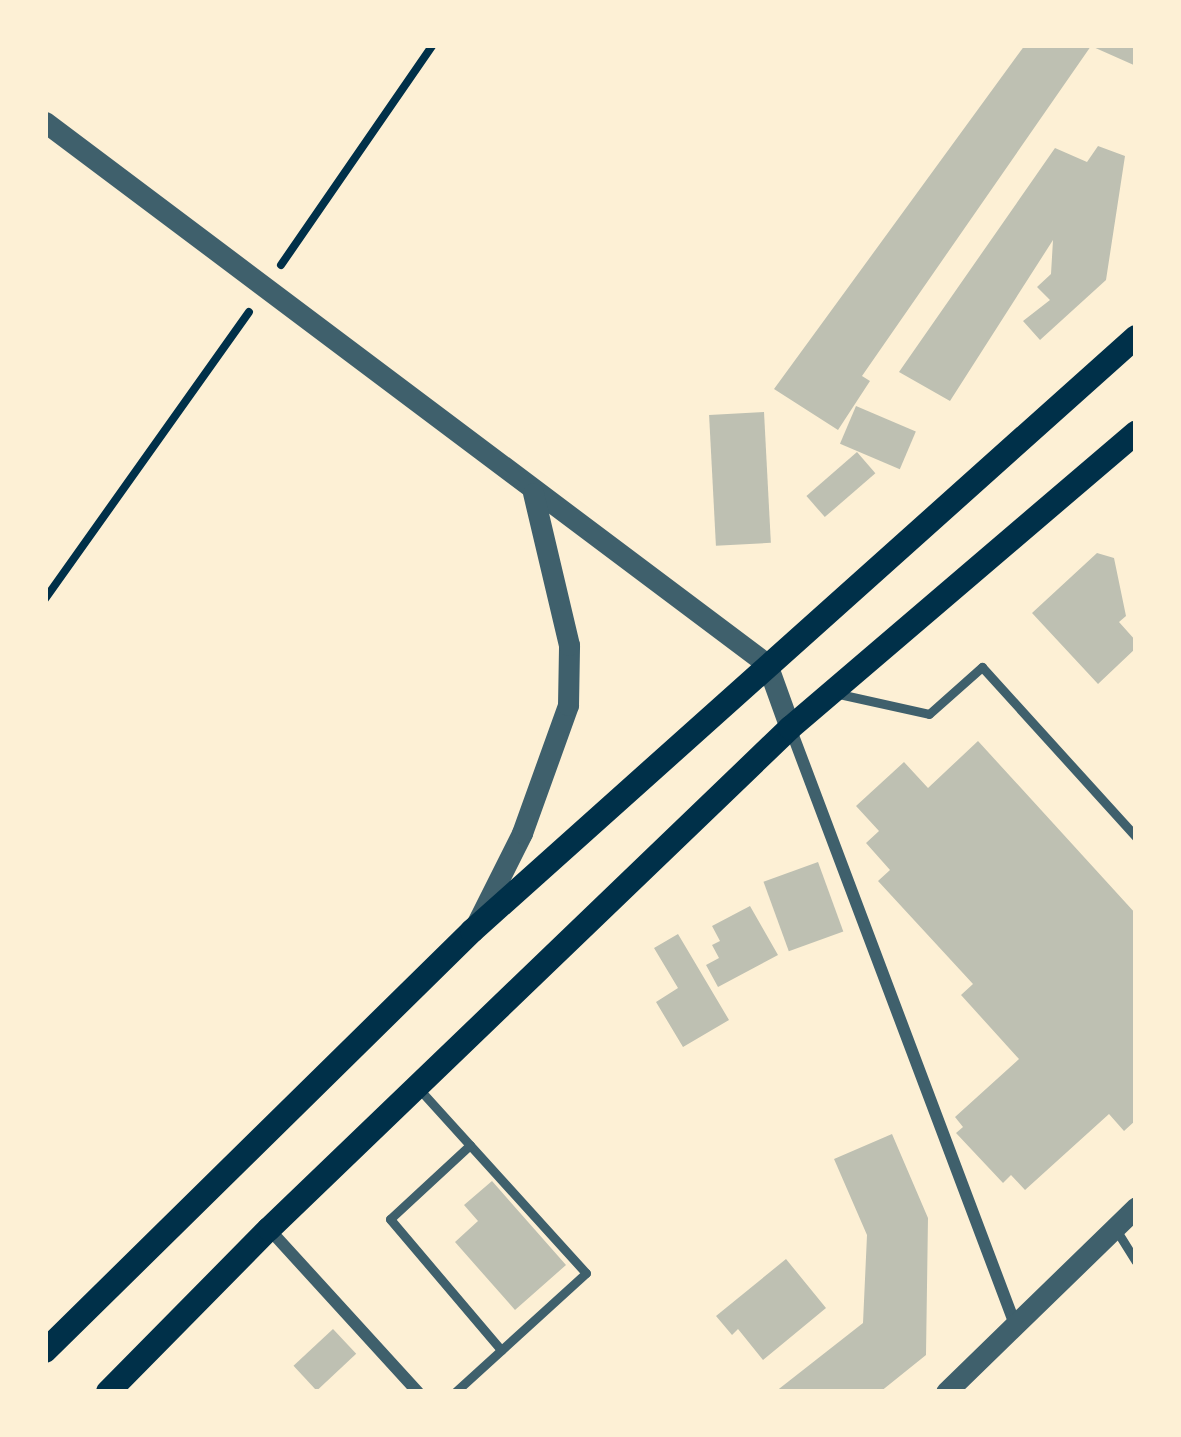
<!DOCTYPE html>
<style>
body{margin:0}
#map{position:relative;width:1181px;height:1437px;overflow:hidden;background:#fdf0d5;font-family:Rubik,sans-serif}
div>[style]{position:absolute}
[style*='--x']{left:calc(var(--x)*1px);top:calc(var(--y)*1px);width:calc(var(--w)*1px);rotate:calc(var(--a)*1deg)}
.building>*{inset:0;background:#bec0b2;transform-origin:0 0}
.path>*{height:8px;margin:-4px;padding:0 4px;transform-origin:4px;border-radius:4px;background:#003049}
.service>*{height:9px;margin:-4.5px;padding:0 4.5px;transform-origin:4.5px;border-radius:4.5px;background:#3f606c}
.minor>*{height:12px;margin:-6px;padding:0 6px;transform-origin:6px;border-radius:6px;background:#3f606c}
.tertiary>*{height:21px;margin:-10.5px;padding:0 10.5px;transform-origin:10.5px;border-radius:10.5px;background:#3f606c}
.secondary>*{height:24px;margin:-12px;padding:0 12px;transform-origin:12px;border-radius:12px;background:#003049}
span{translate:-50% -50%;white-space:nowrap;text-align:center;line-height:1.15;-webkit-text-stroke:10px #fdf0d5;paint-order:stroke}
.frame{position:absolute;inset:0;border:48px solid #fdf0d5;pointer-events:none}
</style>
<div id="map">
<div class="building">
<div style="clip-path:polygon(1025px 45px,1136px 45px,1136px 66px,1091px 46px,862px 376px,870px 381px,838px 430px,774px 389px)"></div>
<div style="clip-path:polygon(1098px 146px,1125px 156px,1106px 280px,1040px 340px,1023px 321px,1050px 300px,1037px 287px,1051px 274px,1053px 240px,950px 401px,899px 372px,1055px 148px,1087px 162px)"></div>
<div style="left:856px;top:406px;width:65px;height:41px;rotate:23deg"></div>
<div style="left:764px;top:412px;width:131px;height:55px;rotate:87deg"></div>
<div style="left:857px;top:452px;width:28px;height:67px;rotate:49deg"></div>
<div style="clip-path:polygon(1097px 553px,1114px 558px,1126px 616px,1119px 622px,1136px 641px,1136px 648px,1098px 684px,1032px 613px)"></div>
<div style="clip-path:polygon(978px 741px,1136px 914px,1136px 1120px,1124px 1131px,1109px 1114px,1025px 1190px,1011px 1175px,1003px 1183px,956px 1133px,963px 1127px,955px 1117px,1019px 1059px,961px 995px,973px 984px,878px 881px,890px 870px,866px 843px,879px 831px,856px 806px,904px 762px,928px 788px)"></div>
<div style="left:818px;top:862px;width:74px;height:58px;rotate:70deg"></div>
<div style="clip-path:polygon(750px 906px,778px 955px,718px 987px,706px 965px,719px 958px,712px 945px,720px 941px,712px 926px)"></div>
<div style="clip-path:polygon(678px 934px,729px 1020px,683px 1047px,656px 1002px,678px 988px,654px 948px)"></div>
<div style="clip-path:polygon(892px 1134px,928px 1218px,926px 1355px,880px 1392px,775px 1392px,863px 1323px,867px 1235px,834px 1159px)"></div>
<div style="clip-path:polygon(492px 1181px,566px 1265px,515px 1310px,455px 1242px,478px 1221px,464px 1205px)"></div>
<div style="clip-path:polygon(786px 1259px,826px 1308px,763px 1360px,738px 1329px,732px 1335px,716px 1316px)"></div>
<div style="left:333px;top:1329px;width:34px;height:54px;rotate:47deg"></div>
</div>
<div class="path">
<div style="--x:281;--y:265;--w:267;--a:-55.4"></div>
<div style="--x:45;--y:599;--w:352;--a:-54.6"></div>
</div>
<div class="service">
<div style="--x:839;--y:694;--w:92;--a:12.5"></div>
<div style="--x:929;--y:714;--w:71;--a:-41.6"></div>
<div style="--x:982;--y:667;--w:229;--a:47.8"></div>
<div style="--x:420;--y:1090;--w:247;--a:47.8"></div>
<div style="--x:586;--y:1273;--w:177;--a:137.7"></div>
<div style="--x:470;--y:1145;--w:109;--a:137.2"></div>
<div style="--x:390;--y:1219;--w:172;--a:49.7"></div>
<div style="--x:1115;--y:1228;--w:39;--a:58"></div>
</div>
<div class="minor">
<div style="--x:791;--y:730;--w:638;--a:69.35"></div>
<div style="--x:269;--y:1229;--w:221;--a:47.6"></div>
</div>
<div class="tertiary">
<div style="--x:45;--y:122;--w:903;--a:36.9"></div>
<div style="--x:767;--y:664;--w:68;--a:70.2"></div>
<div style="--x:476;--y:925;--w:103;--a:-63.4"></div>
<div style="--x:522;--y:833;--w:136;--a:-70.2"></div>
<div style="--x:568;--y:705;--w:60;--a:-89"></div>
<div style="--x:569;--y:645;--w:156;--a:-103.3"></div>
<div style="--x:946;--y:1392;--w:265;--a:-44.2"></div>
</div>
<div class="secondary">
<div style="--x:45;--y:1351;--w:599;--a:-44.53"></div>
<div style="--x:472;--y:931;--w:891;--a:-41.82"></div>
<div style="--x:108;--y:1392;--w:229;--a:-45.4"></div>
<div style="--x:269;--y:1229;--w:723;--a:-43.88"></div>
<div style="--x:790;--y:728;--w:455;--a:-40.5"></div>
</div>
<div class="frame"></div>
</div>
